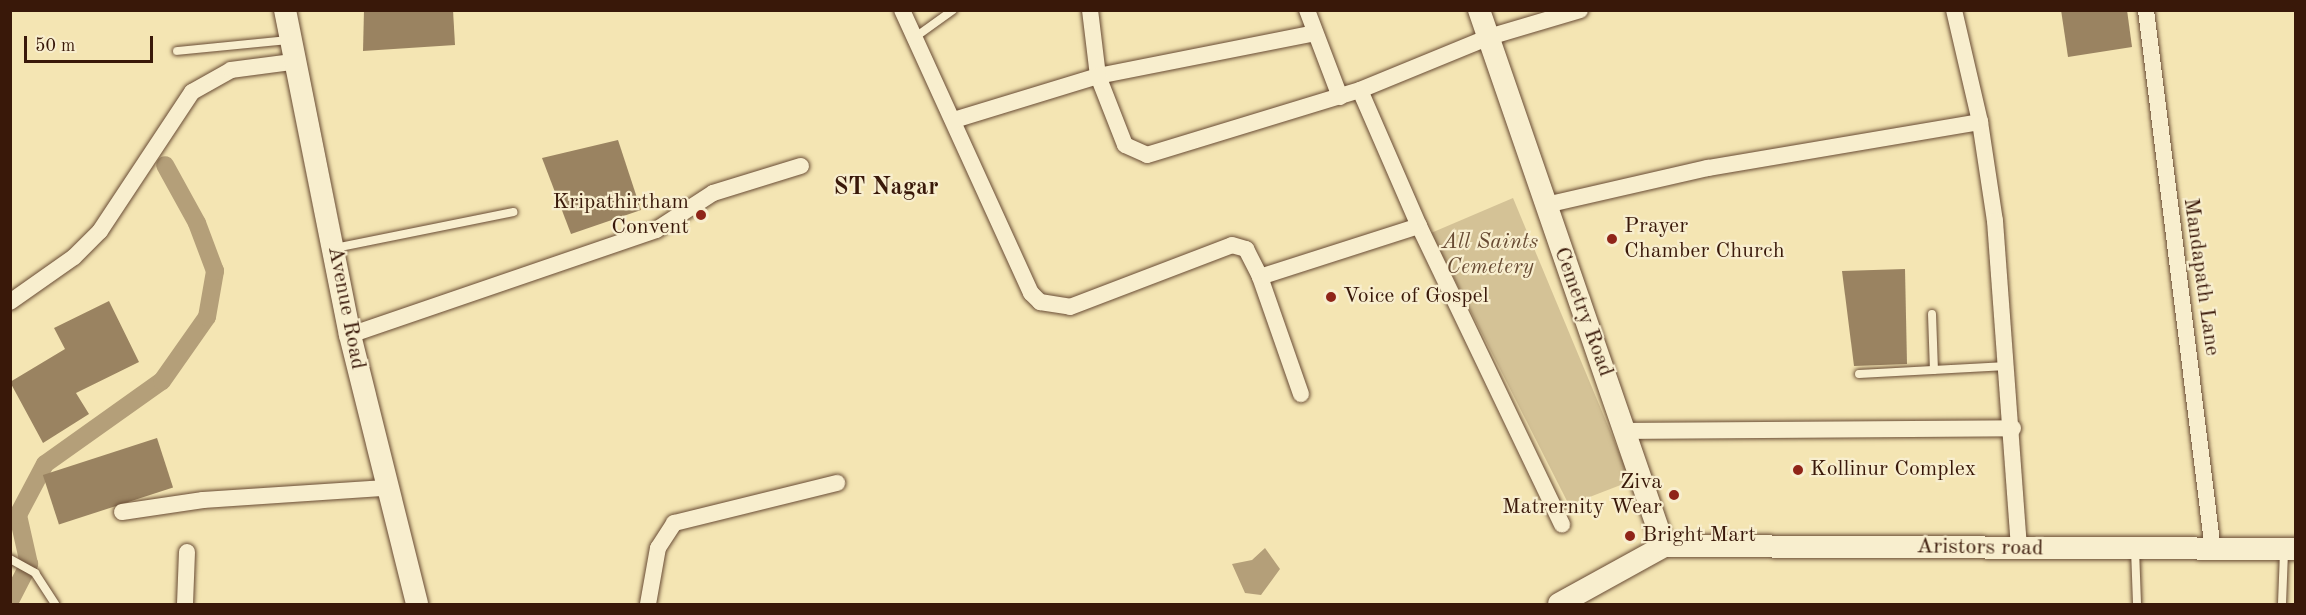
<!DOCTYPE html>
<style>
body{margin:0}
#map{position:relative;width:2306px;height:615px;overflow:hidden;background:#f4e5b3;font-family:"Old Standard TT",serif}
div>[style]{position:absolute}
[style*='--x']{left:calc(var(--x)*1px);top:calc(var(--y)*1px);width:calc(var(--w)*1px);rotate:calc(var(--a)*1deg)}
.green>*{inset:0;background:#d4c296}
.water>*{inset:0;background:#b49f79}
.canal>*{height:18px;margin:-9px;padding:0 9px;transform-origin:9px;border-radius:9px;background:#b49f79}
.building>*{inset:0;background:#9a8361;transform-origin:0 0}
.roads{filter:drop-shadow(0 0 2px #684b34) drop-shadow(0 0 2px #684b34)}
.lane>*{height:8px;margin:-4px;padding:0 4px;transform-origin:4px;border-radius:4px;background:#f8eece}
.street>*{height:16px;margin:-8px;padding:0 8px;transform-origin:8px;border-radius:8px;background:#f8eece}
.secondary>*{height:22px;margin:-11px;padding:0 11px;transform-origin:11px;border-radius:11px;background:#f8eece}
.dots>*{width:16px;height:16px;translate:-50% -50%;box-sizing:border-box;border:3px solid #f8eece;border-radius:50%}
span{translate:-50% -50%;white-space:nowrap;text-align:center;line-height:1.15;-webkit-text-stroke:4.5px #f8eece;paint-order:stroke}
.poi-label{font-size:22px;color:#391809}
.right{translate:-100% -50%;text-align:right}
.left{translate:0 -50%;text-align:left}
.park-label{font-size:22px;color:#684b33;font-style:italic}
.street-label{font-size:22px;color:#391809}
.neighbourhood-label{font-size:24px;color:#391809;font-weight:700}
.frame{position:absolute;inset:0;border:12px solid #391809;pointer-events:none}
.scale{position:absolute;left:24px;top:36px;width:129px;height:27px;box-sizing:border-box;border:3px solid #391809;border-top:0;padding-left:8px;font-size:18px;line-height:21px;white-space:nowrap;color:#391809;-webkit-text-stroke:4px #f8eece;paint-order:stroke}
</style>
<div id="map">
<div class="green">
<div style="clip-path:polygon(1513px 198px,1631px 481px,1569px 505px,1431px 233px)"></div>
</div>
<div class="water">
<div style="clip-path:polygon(1265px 548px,1280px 569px,1261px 595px,1245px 593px,1232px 564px,1252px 560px)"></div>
</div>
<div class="canal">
<div style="--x:10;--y:601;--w:42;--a:-62.8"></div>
<div style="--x:29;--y:564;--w:50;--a:-102.7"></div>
<div style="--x:18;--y:515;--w:58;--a:-62.1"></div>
<div style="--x:45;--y:464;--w:143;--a:-35.4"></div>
<div style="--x:162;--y:381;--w:78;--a:-54.9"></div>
<div style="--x:207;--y:317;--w:47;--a:-80.1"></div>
<div style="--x:215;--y:271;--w:51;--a:-110.6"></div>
<div style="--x:197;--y:223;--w:66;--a:-118.9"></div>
</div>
<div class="building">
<div style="clip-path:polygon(364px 10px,453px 10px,455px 45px,363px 51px)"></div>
<div style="clip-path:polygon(2061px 10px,2127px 10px,2132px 47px,2068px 57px)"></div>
<div style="clip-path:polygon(618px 140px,641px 210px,571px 234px,542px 158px)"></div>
<div style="clip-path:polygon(1905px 269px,1907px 364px,1854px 366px,1842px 271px)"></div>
<div style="clip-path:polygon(109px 301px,139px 362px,76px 393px,89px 414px,43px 443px,10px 382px,65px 349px,54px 328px)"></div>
<div style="left:157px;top:438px;width:52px;height:120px;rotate:72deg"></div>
</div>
<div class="roads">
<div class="lane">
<div style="--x:914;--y:38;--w:48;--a:-35.7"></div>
<div style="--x:177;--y:51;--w:113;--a:-5.6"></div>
<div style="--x:335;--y:248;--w:182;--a:-11.4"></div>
<div style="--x:1932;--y:314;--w:56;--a:88"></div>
<div style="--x:1859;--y:374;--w:148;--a:-3.1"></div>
<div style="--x:2135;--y:549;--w:55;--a:87.9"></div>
<div style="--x:10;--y:559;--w:29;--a:29"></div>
<div style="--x:35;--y:573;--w:37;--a:57"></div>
<div style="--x:2282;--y:604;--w:53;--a:-87.8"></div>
</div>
<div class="street">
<div style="--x:902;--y:10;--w:311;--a:65.5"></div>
<div style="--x:1031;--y:293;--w:13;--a:45"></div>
<div style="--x:1040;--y:302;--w:30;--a:9"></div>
<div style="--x:1070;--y:307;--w:173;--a:-20.9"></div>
<div style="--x:1232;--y:245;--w:15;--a:16"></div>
<div style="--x:1246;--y:249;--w:31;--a:63"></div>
<div style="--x:1090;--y:10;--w:66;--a:83.1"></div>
<div style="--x:1098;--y:76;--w:221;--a:-11.2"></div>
<div style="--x:1307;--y:10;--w:93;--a:69.2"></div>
<div style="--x:1954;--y:10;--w:115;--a:76.9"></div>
<div style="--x:1980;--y:122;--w:100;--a:81.4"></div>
<div style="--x:1995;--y:221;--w:329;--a:85.8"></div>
<div style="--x:2146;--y:10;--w:544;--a:82.93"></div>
<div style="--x:954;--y:120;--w:151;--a:-17"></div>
<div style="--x:1098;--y:76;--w:74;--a:68.6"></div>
<div style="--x:1125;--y:145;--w:24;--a:24"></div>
<div style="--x:1147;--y:155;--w:223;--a:-17"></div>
<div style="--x:1546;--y:205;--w:166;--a:-12.9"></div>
<div style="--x:1708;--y:168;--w:276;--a:-9.6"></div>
<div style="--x:1419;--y:226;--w:331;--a:64.4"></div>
<div style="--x:10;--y:302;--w:78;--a:-35.1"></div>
<div style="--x:74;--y:257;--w:37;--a:-45"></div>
<div style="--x:100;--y:231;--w:167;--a:-56.5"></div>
<div style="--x:192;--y:92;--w:45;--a:-29.4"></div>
<div style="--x:231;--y:70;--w:62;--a:-7.5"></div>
<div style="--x:350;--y:335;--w:324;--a:-18.9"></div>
<div style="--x:656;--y:230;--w:68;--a:-33"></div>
<div style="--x:713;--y:193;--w:92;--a:-17.1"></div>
<div style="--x:1301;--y:394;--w:124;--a:-109.3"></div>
<div style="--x:1260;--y:277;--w:167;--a:-17.8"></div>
<div style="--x:1419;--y:226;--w:148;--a:-113.5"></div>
<div style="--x:1360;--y:90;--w:139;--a:-22.3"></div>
<div style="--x:1489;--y:37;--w:95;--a:-16.5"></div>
<div style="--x:1625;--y:431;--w:388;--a:-0.4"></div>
<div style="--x:122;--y:512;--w:82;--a:-8.4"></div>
<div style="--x:203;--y:500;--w:183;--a:-3.8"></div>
<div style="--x:185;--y:604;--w:52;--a:-87.8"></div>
<div style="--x:648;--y:604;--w:57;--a:-79.9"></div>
<div style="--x:658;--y:548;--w:30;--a:-57"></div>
<div style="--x:674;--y:523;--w:168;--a:-13.8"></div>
</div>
<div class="secondary">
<div style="--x:285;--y:10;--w:331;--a:78.7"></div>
<div style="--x:350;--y:335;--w:277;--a:76"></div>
<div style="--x:1479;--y:10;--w:567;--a:70.96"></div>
<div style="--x:1559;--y:604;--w:120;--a:-28.9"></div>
<div style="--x:1664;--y:546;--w:632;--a:0.27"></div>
</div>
</div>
<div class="dots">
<div style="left:701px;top:215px;background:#8f2418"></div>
<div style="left:1612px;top:239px;background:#8f2418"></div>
<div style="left:1331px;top:297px;background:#8f2418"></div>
<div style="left:1798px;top:470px;background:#8f2418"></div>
<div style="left:1674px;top:495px;background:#8f2418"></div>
<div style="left:1630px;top:536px;background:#8f2418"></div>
</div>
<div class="poi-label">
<span class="right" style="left:689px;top:215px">Kripathirtham<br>Convent</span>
<span class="left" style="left:1624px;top:239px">Prayer<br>Chamber Church</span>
<span class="left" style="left:1343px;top:297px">Voice of Gospel</span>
<span class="left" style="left:1810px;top:470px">Kollinur Complex</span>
<span class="right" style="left:1662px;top:495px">Ziva<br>Matrernity Wear</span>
<span class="left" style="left:1642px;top:536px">Bright Mart</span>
</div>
<div class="park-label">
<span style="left:1490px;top:255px">All Saints<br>Cemetery</span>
</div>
<div class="street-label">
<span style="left:2201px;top:277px;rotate:82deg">Mandapath Lane</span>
<span style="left:346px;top:308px;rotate:79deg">Avenue Road</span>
<span style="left:1583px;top:312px;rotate:70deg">Cemetry Road</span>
<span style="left:1980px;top:548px;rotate:1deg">Aristors road</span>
</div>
<div class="neighbourhood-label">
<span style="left:886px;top:189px">ST Nagar</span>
</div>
<div class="frame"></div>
<div class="scale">50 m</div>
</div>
